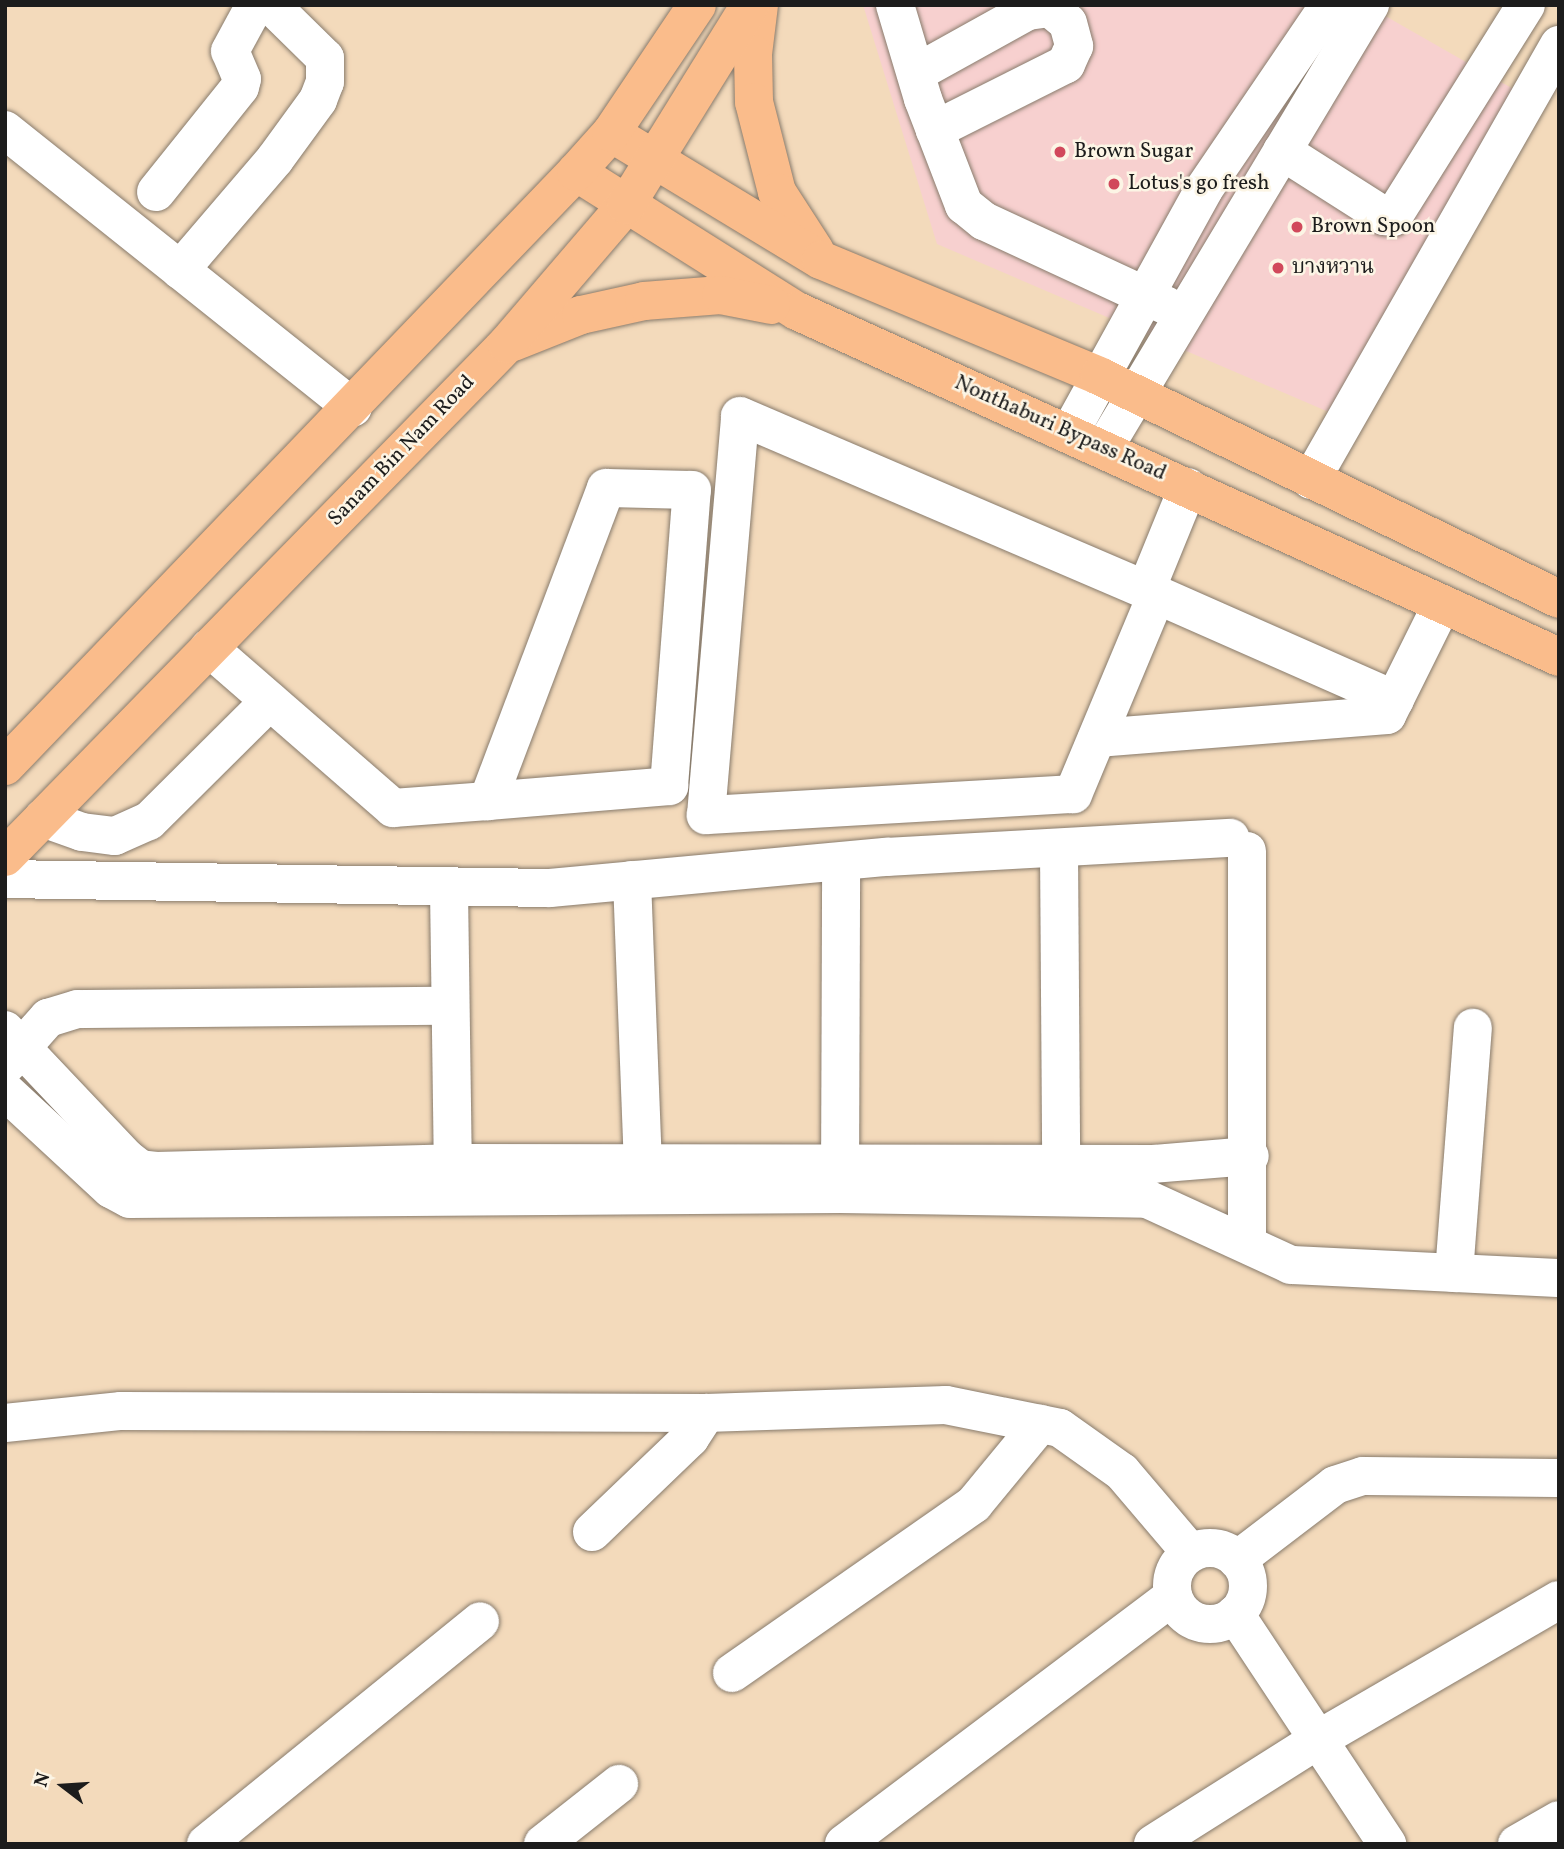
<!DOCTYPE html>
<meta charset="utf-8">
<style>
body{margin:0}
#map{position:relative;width:1564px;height:1849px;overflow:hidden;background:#f3dabb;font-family:Vollkorn,"Noto Serif Thai",serif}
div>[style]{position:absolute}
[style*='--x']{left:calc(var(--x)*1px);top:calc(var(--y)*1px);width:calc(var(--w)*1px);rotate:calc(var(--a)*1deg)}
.built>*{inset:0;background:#f7d0cf}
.roads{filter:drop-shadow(0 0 2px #887b6c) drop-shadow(0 0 2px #887b6c)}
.minor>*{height:38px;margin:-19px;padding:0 19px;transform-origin:19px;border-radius:19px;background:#fff}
.minor>.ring{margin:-19px;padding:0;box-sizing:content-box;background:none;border:38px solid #fff;border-radius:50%}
.major>*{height:38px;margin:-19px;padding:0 19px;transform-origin:19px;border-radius:19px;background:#fabc8b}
.dots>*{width:19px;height:19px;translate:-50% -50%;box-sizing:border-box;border:4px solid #fcf5e5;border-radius:50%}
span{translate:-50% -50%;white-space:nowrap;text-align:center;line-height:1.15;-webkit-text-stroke:5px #fcf5e5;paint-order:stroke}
.poi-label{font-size:21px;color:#1c1c1c}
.left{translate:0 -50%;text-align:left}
.street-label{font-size:21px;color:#1c1c1c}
.frame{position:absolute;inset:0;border:7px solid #1c1c1c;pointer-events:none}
.north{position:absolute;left:28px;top:1751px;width:70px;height:70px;-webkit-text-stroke:5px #fcf5e5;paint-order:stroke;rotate:287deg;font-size:19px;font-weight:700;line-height:28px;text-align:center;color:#1c1c1c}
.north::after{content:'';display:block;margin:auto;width:24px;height:32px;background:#1c1c1c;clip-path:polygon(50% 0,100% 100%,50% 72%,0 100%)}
</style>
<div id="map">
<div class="built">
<div style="clip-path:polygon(863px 5px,1366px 5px,1529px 98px,1345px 419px,937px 244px)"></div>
</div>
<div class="roads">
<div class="minor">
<div style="--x:895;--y:5;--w:98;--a:73.4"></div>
<div style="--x:923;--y:99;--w:114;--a:68.9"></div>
<div style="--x:964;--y:205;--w:26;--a:39"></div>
<div style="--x:984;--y:221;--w:202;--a:24.9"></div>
<div style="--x:916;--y:73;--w:128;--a:-29"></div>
<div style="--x:1028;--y:11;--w:22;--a:-8"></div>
<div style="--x:1050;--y:8;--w:23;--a:40"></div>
<div style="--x:1068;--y:23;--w:24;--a:75"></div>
<div style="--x:1074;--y:46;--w:20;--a:114"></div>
<div style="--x:1066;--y:64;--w:147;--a:153.3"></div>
<div style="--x:5;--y:130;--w:445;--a:38.6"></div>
<div style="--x:1282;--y:151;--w:121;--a:32.5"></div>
<div style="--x:1384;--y:216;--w:9;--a:6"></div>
<div style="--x:1393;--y:217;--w:250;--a:-57.9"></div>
<div style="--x:156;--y:192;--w:134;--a:-51.3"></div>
<div style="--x:240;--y:87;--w:8;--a:-76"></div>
<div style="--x:242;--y:79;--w:30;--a:-113"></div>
<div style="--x:230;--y:51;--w:52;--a:-61.5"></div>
<div style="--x:180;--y:270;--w:146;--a:-49.4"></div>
<div style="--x:275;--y:159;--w:73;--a:-53.9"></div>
<div style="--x:318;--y:100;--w:19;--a:-69"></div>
<div style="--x:325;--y:82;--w:24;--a:-90"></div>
<div style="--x:325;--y:58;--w:76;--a:-135.5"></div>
<div style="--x:1070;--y:432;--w:277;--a:-61.1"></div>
<div style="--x:1204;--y:189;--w:222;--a:-55.8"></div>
<div style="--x:1104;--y:448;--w:517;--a:-59.02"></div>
<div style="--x:1311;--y:480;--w:501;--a:-60.31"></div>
<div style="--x:1146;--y:590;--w:111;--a:-67.8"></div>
<div style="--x:1156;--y:596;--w:215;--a:112.7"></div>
<div style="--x:1073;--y:794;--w:368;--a:176.7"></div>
<div style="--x:706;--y:815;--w:400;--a:-85.1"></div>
<div style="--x:740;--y:416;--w:442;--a:23.2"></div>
<div style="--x:1146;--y:590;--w:272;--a:23.8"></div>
<div style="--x:209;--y:648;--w:244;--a:41"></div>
<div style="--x:393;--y:808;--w:95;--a:-4.2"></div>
<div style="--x:488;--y:801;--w:182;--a:-4.7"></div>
<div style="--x:669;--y:786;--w:297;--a:-85.6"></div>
<div style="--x:692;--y:490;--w:86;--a:-178.7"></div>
<div style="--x:606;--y:488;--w:335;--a:110.7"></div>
<div style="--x:1097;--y:738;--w:291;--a:-4.5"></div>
<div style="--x:1387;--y:715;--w:124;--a:-63.6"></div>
<div style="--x:43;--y:818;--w:41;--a:19.7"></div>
<div style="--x:82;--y:832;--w:33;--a:7"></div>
<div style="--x:115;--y:836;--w:37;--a:-24"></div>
<div style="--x:149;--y:821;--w:170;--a:-44.8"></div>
<div style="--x:1059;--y:849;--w:314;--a:89.6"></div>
<div style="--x:5;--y:879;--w:545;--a:0.95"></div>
<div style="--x:550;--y:888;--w:338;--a:-5.3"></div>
<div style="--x:887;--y:857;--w:344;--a:-3.2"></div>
<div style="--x:632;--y:880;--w:283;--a:87.8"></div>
<div style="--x:449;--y:889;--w:274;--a:89.2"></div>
<div style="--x:5;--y:1030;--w:176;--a:46.6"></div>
<div style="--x:126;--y:1158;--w:18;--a:38"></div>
<div style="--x:140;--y:1169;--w:16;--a:7"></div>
<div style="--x:156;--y:1171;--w:297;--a:-1.5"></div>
<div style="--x:453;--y:1163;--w:700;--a:0.08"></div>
<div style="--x:1153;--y:1164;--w:97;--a:-4.7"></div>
<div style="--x:7;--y:1064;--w:62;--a:-48.3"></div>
<div style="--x:48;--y:1018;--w:31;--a:-17"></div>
<div style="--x:78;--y:1009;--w:372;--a:-0.5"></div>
<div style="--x:5;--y:1091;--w:144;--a:42.8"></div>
<div style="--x:111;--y:1189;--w:21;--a:28"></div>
<div style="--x:130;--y:1199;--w:710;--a:-0.4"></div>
<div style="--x:840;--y:1194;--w:307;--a:0.9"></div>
<div style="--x:1147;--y:1199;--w:158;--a:24.6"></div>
<div style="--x:1291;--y:1265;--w:268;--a:2.8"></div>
<div style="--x:840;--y:1188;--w:326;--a:-89.8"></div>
<div style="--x:1247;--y:1244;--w:393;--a:-90"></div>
<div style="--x:1454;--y:1273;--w:246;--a:-85.6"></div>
<div style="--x:5;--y:1423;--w:117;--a:-5.9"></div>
<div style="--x:121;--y:1411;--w:585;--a:0.2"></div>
<div style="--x:706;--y:1413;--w:240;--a:-1.9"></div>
<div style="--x:946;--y:1405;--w:116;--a:11.4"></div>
<div style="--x:1060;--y:1428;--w:76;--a:35.4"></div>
<div style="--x:1122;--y:1472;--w:106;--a:49.6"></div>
<div style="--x:592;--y:1532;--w:136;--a:-43.8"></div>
<div style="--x:690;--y:1438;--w:30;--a:-57"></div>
<div class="ring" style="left:1172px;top:1548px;width:38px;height:38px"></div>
<div style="--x:1237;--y:1560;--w:123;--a:-37.4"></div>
<div style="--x:1335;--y:1485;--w:29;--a:-18"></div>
<div style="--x:1363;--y:1476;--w:196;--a:0.6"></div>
<div style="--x:1235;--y:1614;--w:276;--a:56.5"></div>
<div style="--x:732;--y:1673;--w:295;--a:-34.9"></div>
<div style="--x:974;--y:1504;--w:104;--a:-50.5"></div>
<div style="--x:206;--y:1844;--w:353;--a:-39.1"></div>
<div style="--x:543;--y:1844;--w:97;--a:-38.3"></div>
<div style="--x:844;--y:1844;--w:412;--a:-37"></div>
<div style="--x:1153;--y:1844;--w:196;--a:-32.3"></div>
<div style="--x:1319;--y:1739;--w:277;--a:-30.1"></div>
<div style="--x:1517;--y:1844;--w:48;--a:-29.7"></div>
</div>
<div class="major">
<div style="--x:759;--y:5;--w:49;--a:97"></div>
<div style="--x:753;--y:54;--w:48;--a:88.8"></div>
<div style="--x:754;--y:102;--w:93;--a:75.7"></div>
<div style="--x:777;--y:192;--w:70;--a:57.2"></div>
<div style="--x:611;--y:133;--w:245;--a:31.2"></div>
<div style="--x:821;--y:260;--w:301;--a:22.6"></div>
<div style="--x:1099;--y:376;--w:511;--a:25.86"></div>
<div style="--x:576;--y:172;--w:261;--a:32.2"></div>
<div style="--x:797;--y:311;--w:837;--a:24.42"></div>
<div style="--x:513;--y:342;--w:73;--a:-21.7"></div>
<div style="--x:581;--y:315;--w:65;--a:-12.5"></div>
<div style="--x:644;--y:301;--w:77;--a:-4.5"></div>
<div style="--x:721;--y:295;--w:51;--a:11.3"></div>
<div style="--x:5;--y:766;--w:824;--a:-46.13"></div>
<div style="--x:576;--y:172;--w:52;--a:-48.1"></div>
<div style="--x:611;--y:133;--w:154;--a:-56.1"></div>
<div style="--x:5;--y:857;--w:718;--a:-45.62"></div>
<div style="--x:507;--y:344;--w:183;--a:-49.4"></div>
<div style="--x:626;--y:205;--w:235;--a:-58.2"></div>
</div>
</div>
<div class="dots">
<div style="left:1060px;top:152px;background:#d1495b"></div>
<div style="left:1114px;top:184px;background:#d1495b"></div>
<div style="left:1297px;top:227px;background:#d1495b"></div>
<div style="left:1278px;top:268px;background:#d1495b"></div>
</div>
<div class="poi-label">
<span class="left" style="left:1074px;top:152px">Brown Sugar</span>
<span class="left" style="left:1128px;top:184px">Lotus's go fresh</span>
<span class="left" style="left:1311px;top:227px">Brown Spoon</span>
<span class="left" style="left:1292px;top:268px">บางหวาน</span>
</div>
<div class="street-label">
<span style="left:1060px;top:429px;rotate:24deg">Nonthaburi Bypass Road</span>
<span style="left:402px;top:451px;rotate:-46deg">Sanam Bin Nam Road</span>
</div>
<div class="frame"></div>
<div class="north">N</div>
</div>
